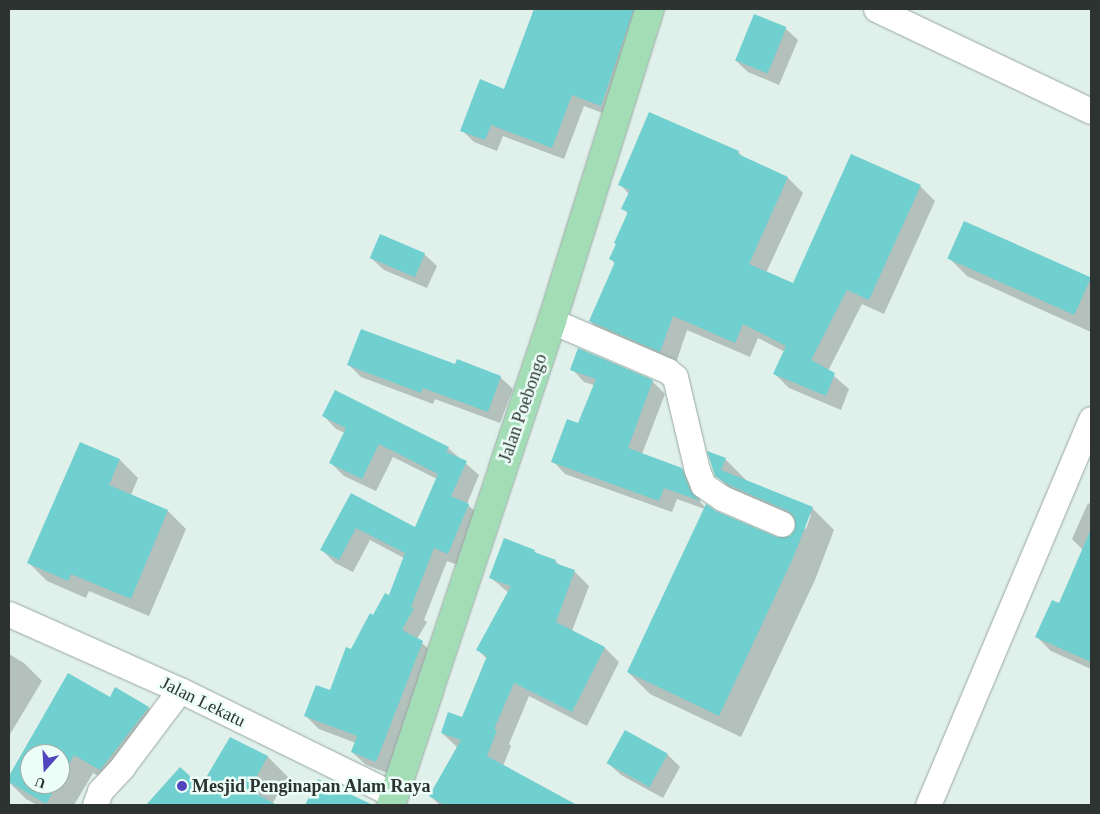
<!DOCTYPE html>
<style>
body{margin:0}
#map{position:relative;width:1100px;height:814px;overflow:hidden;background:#e0f0eb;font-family:Georgia,serif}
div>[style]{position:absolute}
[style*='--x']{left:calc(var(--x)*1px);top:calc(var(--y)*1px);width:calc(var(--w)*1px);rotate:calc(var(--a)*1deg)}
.shadow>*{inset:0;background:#0003}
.building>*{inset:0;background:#70cfcf;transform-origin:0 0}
.roads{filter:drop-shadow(0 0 1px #97a6a1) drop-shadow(0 0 1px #97a6a1)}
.minor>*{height:25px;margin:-12.5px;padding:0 12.5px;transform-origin:12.5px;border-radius:12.5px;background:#fff}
.major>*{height:28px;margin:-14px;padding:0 14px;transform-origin:14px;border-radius:14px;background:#a3ddb6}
.dots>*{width:14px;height:14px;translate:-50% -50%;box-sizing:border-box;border:2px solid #edfef8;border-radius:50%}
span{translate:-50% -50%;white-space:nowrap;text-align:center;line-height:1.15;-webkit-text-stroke:5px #edfef8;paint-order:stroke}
.street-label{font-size:18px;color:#2d3331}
.poi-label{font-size:18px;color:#2d3331;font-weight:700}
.left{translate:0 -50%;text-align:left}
.frame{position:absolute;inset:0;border:10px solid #2d3331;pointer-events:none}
.north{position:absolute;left:20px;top:744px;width:50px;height:50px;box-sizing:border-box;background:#edfef8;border:1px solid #a0ada8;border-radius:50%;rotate:199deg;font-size:14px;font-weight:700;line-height:20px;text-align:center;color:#2d3331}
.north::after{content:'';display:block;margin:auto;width:18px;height:22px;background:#5246be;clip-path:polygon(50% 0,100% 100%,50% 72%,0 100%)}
</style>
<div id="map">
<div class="shadow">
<div style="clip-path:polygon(534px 9px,637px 9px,613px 117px,584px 106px,564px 159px,503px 136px,497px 151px,474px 142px,462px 130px,505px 90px)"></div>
<div style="clip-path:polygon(785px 28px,798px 40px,779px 85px,748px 72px,735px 60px)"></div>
<div style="clip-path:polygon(738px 152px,744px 158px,788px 178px,803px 193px,766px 273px,793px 285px,920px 186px,935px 201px,884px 314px,862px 304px,828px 371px,849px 389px,841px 410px,789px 388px,774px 373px,785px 352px,758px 338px,750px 357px,687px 330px,675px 366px,605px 336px,590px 321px,615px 264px,611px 259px,628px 214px,623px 208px,629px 194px,620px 184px)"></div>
<div style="clip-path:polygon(965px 223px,1091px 280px,1091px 332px,967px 276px,949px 258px)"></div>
<div style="clip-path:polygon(424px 254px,437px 266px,427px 288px,384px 270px,371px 258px)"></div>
<div style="clip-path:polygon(349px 365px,455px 366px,500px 377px,513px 389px,500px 423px,435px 399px,433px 404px,361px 377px)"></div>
<div style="clip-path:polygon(evenodd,572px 369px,652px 381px,665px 394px,642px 454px,681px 469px,694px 481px,701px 503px,706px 508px,777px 539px,791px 537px,797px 530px,796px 526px,752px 507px,738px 497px,716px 475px,725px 459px,747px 481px,812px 508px,834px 530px,815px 580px,741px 737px,650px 694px,628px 672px,705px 509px,677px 499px,672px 512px,565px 474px,553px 461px,579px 425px,594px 385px,584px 382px,572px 369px,809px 514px,811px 515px,806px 529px,804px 528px,809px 514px)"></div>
<div style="clip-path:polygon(323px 415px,448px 448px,479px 475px,467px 504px,482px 518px,461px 566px,447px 561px,424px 620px,427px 622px,417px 639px,436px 655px,390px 774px,366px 765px,352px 752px,356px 743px,319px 729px,306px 716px,331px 692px,351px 650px,390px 597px,404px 558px,370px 540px,353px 572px,335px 563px,321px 549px,352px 495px,416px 529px,437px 479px,393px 457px,376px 491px,344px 476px,331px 463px,345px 433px,336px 429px)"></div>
<div style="clip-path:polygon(81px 443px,120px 460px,138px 478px,131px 495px,168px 511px,186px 529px,149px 616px,89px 591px,86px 598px,47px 581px,29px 563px)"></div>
<div style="clip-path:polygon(1088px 503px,1091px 505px,1091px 669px,1051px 651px,1037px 637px,1059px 604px,1083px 550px,1072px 539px)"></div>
<div style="clip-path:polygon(534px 551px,538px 555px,555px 561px,561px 566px,574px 571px,589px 586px,572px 631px,605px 648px,619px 662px,587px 726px,529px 696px,509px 744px,511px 746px,503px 766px,575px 805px,440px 805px,430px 796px,457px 747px,442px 733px,462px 719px,487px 659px,478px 650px,509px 593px,491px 578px)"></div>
<div style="clip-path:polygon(9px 654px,24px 663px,42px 681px,9px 736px)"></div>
<div style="clip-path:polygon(evenodd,69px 675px,110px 699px,116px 689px,149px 708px,167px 726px,119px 787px,93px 773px,74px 805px,37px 805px,26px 799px,9px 782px,9px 779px,69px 675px,30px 754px,60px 754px,60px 784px,30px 784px,30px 754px)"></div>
<div style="clip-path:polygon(625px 732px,668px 755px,680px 767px,663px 798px,621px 775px,608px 763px)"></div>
<div style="clip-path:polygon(230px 738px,268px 757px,288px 777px,272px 804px,275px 805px,147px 805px,180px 769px,201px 788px)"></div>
<div style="clip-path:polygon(319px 781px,362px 801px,366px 805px,307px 805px)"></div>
</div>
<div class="building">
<div style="clip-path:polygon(534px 9px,634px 9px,601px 106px,572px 95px,552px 148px,491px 125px,485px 140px,460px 131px,480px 79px,504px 89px)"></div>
<div style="left:754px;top:14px;width:35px;height:50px;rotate:22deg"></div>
<div style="clip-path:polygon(649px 112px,739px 151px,738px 154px,788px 177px,749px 264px,793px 283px,851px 154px,921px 185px,869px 300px,847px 290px,811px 360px,835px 373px,826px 396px,773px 374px,786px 346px,743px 324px,735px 343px,673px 316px,660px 352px,589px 321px,615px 262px,609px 259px,616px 244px,614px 243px,628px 212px,621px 209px,630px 190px,618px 185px)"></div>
<div style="left:964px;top:221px;width:139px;height:41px;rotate:24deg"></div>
<div style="left:380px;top:234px;width:49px;height:26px;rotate:23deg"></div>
<div style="clip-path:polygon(361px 329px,455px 364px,457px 359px,501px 376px,488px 412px,423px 388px,421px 393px,347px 365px)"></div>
<div style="clip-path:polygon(578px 348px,653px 380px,628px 448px,682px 468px,690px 490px,700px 501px,664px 488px,659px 501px,551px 462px,567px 419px,578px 423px,596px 379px,570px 370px)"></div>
<div style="clip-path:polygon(335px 390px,449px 447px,446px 452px,467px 461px,451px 496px,469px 504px,448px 554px,434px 548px,411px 607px,414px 608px,402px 630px,423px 641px,376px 762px,351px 752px,357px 736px,304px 716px,316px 685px,330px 690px,346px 647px,351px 649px,370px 613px,373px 615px,385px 593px,389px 595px,405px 553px,356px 528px,339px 560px,320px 550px,351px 493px,415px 527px,438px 474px,379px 444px,362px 479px,329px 463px,346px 428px,322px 416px)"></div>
<div style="clip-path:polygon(80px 442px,120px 459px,109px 485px,168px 510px,131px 599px,71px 574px,68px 581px,27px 563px)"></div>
<div style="clip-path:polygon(707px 451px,726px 458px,721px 470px,813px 507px,793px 558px,719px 716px,627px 672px,706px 504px,716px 511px,777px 537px,790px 536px,795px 529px,794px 516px,788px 511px,729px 485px,715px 476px)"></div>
<div style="clip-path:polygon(1091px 529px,1091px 662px,1035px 637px,1052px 600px,1059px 603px)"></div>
<div style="clip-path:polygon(504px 538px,535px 550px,534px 552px,556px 560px,555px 563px,575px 570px,556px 622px,605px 647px,572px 712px,514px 683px,494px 729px,497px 730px,487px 756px,577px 805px,445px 805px,429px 796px,461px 740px,441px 733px,448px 712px,462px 717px,487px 656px,476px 650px,511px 586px,489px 578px)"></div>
<div style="clip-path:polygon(68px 673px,110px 697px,115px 687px,149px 707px,100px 770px,74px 755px,60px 780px,60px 754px,30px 754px,30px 784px,58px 784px,46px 804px,9px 782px,9px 776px)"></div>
<div style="left:625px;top:730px;width:49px;height:38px;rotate:29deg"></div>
<div style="clip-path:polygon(230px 737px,268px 756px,249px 790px,277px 805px,146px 805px,180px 767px,201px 786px)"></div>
<div style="clip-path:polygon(318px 779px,373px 805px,305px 805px)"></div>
</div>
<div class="roads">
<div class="minor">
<div style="--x:876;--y:9;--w:238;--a:25.4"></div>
<div style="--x:552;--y:321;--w:126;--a:23.3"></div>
<div style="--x:668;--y:371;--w:9;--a:41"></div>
<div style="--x:675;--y:377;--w:96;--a:76.7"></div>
<div style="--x:697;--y:470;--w:16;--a:68"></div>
<div style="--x:703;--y:485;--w:23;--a:34"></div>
<div style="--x:722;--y:498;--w:65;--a:23.4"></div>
<div style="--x:9;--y:614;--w:187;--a:24"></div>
<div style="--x:180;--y:690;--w:238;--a:26.1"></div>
<div style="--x:95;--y:805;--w:15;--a:-70"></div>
<div style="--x:100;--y:791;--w:33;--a:-47"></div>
<div style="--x:122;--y:767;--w:96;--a:-53"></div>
<div style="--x:928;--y:805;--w:419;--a:-67.1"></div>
</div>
<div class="major">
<div style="--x:391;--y:805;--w:510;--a:-71.6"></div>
<div style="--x:552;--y:321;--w:327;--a:-72.6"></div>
</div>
</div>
<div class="dots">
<div style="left:182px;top:786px;background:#5246be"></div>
</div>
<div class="street-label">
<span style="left:523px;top:408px;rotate:-71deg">Jalan Poebongo</span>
<span style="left:203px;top:702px;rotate:26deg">Jalan Lekatu</span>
</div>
<div class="poi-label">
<span class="left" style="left:192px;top:786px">Mesjid Penginapan Alam Raya</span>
</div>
<div class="frame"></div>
<div class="north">U</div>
</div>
